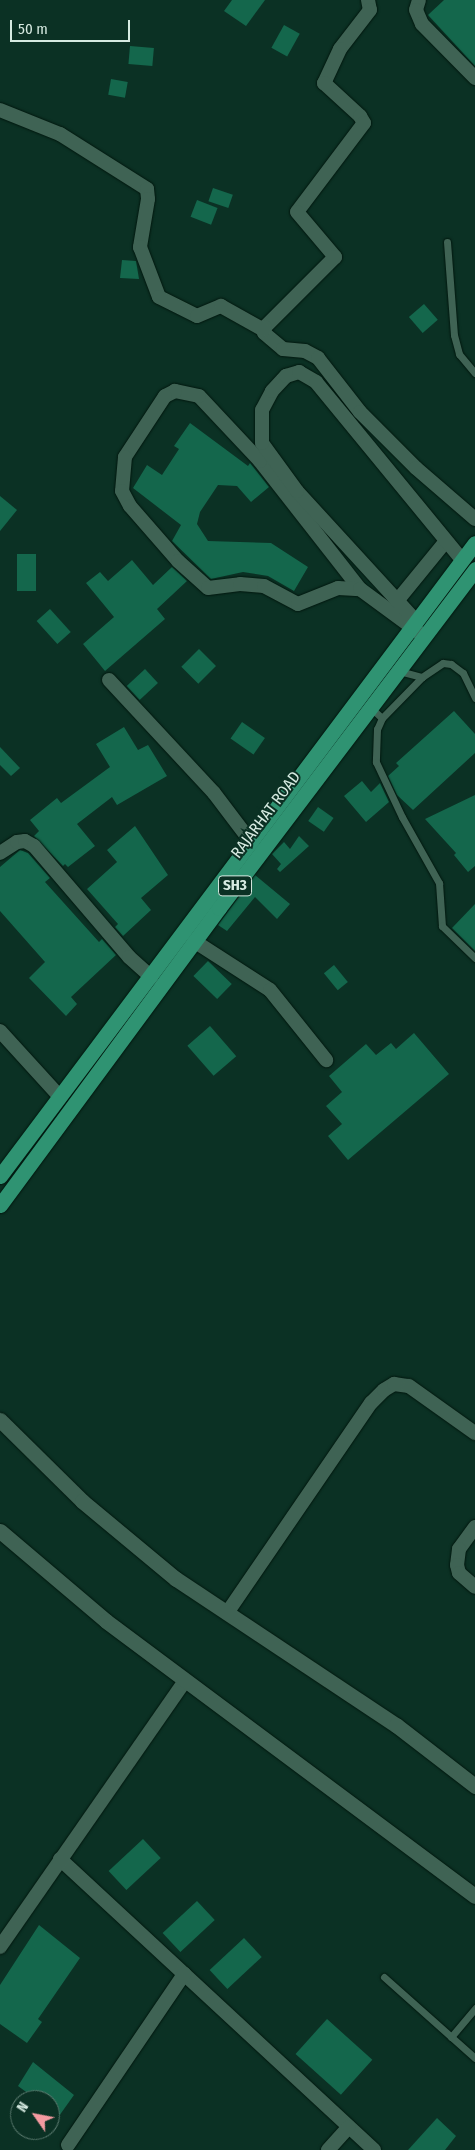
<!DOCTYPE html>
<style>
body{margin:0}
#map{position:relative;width:475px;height:2150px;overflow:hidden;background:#0b3124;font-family:"Fira Sans Condensed",sans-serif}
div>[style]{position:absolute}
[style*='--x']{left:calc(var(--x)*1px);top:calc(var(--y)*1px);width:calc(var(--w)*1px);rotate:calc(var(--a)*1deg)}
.building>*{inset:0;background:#14674c;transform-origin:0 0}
.roads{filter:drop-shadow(0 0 1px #00170e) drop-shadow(0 0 1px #00170e)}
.lane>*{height:7px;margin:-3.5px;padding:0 3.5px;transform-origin:3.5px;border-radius:3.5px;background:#3f6354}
.street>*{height:14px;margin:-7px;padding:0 7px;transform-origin:7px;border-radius:7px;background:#3f6354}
.secondary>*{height:15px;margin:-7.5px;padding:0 7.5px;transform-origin:7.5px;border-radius:7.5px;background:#3f6354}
.primary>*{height:15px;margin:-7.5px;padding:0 7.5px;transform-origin:7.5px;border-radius:7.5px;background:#2f9372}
span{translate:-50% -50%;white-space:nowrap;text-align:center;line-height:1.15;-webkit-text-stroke:4px #0b3124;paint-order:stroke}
.shield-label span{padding:1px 4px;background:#0b3124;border:1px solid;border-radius:4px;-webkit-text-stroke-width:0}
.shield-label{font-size:15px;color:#d6eae1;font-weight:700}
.street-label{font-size:16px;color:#d6eae1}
.north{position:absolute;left:10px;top:2090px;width:50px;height:50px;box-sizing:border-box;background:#0b3124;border:1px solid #5c7b70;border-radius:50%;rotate:303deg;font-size:14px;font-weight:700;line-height:20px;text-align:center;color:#d6eae1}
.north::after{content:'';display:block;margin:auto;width:18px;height:22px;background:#f49aa0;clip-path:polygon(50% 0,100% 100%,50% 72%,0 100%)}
.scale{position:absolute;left:10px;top:20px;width:120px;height:22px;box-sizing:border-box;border:2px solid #d6eae1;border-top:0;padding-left:6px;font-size:15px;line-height:18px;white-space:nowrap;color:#d6eae1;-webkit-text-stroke:4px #0b3124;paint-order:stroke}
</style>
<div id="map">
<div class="building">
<div style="clip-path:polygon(232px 0,265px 0,246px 26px,224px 11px)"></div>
<div style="clip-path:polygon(444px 0,475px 0,475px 66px,428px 15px)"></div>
<div style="left:284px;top:25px;width:18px;height:26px;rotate:29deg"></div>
<div style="left:130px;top:46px;width:24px;height:18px;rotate:5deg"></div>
<div style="left:111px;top:79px;width:17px;height:16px;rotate:10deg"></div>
<div style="left:213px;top:188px;width:21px;height:14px;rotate:19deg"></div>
<div style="left:197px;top:200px;width:22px;height:18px;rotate:21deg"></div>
<div style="clip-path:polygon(122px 260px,136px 261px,139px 279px,120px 278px)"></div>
<div style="left:424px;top:304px;width:21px;height:20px;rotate:49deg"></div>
<div style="clip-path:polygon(190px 423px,248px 466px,250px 463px,269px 487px,251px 502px,237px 486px,218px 485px,200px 512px,197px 524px,208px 541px,271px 543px,308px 567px,294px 591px,268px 576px,243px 572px,211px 579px,172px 541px,181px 525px,133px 488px,147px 465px,162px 475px,179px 449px,174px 446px)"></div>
<div style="clip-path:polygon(0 496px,17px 510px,0 531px)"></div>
<div style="left:17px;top:554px;width:19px;height:37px"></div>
<div style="clip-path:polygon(132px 560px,153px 585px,172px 567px,187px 581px,157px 609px,165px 619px,105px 671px,83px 644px,114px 617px,86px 583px,100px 572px,108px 581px)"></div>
<div style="left:50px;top:609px;width:31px;height:18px;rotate:48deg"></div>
<div style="left:199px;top:649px;width:24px;height:25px;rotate:45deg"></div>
<div style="left:145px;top:669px;width:19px;height:25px;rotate:47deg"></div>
<div style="clip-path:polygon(454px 711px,475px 734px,475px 753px,413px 810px,397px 795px,388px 776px,399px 766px,396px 763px)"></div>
<div style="left:242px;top:722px;width:28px;height:20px;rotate:35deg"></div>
<div style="clip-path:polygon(124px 727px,138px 750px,148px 745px,167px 776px,117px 805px,112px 797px,77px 824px,95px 846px,68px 867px,65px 864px,63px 866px,34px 836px,39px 831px,30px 820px,57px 798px,61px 803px,110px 767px,96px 744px)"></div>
<div style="clip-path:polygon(0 747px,20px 768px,11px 776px,0 765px)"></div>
<div style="clip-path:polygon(362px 781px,371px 792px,380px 783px,389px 802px,366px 822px,344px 796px)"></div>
<div style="clip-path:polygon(475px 795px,475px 866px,468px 872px,454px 855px,456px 853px,425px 819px)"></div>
<div style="left:318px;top:807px;width:19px;height:17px;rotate:35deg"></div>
<div style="clip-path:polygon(135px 826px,168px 875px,141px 898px,151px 910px,123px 936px,115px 927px,118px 924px,87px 889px,117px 862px,107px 850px)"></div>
<div style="clip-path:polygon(299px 836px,309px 846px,280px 872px,277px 869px,281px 864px,272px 854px,284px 842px,290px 849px)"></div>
<div style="clip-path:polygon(20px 850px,28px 853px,50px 878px,45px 882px,99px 942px,102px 939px,116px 955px,71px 997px,77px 1004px,66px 1016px,29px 978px,45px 962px,0 911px,0 867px)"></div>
<div style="clip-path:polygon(255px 875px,290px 904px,277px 919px,255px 897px,227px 931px,218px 925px)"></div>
<div style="clip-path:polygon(475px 904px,475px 951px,452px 928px)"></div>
<div style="left:208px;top:961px;width:33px;height:21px;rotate:44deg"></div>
<div style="left:334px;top:965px;width:22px;height:13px;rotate:51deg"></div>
<div style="left:210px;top:1026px;width:40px;height:30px;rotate:49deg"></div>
<div style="clip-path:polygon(414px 1033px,449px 1074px,348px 1160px,328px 1136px,342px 1124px,326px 1106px,342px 1092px,329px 1076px,366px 1044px,376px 1055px,391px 1043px,396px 1049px)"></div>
<div style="left:143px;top:1839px;width:26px;height:47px;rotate:47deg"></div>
<div style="left:197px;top:1901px;width:26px;height:47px;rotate:47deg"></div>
<div style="clip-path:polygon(39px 1925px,80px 1958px,38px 2019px,42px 2022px,27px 2043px,0 2024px,0 1985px)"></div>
<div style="left:244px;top:1938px;width:26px;height:47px;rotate:47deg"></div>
<div style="left:327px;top:2019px;width:61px;height:47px;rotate:42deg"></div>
<div style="clip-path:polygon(33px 2062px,74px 2095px,59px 2116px,50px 2109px,50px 2100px,37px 2100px,18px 2086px)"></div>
<div style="clip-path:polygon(437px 2118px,456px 2136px,445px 2150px,408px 2150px)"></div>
</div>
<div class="roads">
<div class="lane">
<div style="--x:447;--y:242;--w:93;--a:85.7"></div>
<div style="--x:454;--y:335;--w:20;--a:75"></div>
<div style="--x:459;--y:354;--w:25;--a:50"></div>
<div style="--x:399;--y:671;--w:24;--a:15"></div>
<div style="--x:422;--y:677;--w:25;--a:-34"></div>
<div style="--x:443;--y:663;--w:8;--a:7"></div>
<div style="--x:451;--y:664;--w:15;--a:37"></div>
<div style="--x:463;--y:673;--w:28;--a:64"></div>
<div style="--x:370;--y:707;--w:16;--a:43"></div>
<div style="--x:382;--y:718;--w:12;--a:114"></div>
<div style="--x:377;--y:729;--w:33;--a:92"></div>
<div style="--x:376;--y:762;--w:61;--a:64.7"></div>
<div style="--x:402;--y:817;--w:76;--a:60.7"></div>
<div style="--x:439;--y:883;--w:43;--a:86"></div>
<div style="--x:442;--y:926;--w:46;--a:44.1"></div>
<div style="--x:382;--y:718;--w:57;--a:-45.7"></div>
<div style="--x:384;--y:1977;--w:122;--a:41.7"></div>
<div style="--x:451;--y:2037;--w:38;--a:-50"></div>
</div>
<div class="street">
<div style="--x:368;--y:0;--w:10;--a:79"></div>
<div style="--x:370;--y:10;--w:49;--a:127.6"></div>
<div style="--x:340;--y:49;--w:38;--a:115"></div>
<div style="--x:324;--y:83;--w:49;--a:42.5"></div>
<div style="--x:360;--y:116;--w:8;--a:60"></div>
<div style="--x:364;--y:123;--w:111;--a:127"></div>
<div style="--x:297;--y:212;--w:59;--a:49.8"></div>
<div style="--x:335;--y:257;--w:99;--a:135"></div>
<div style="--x:265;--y:327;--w:6;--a:99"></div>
<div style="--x:264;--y:333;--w:25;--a:40"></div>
<div style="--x:283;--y:349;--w:22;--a:5"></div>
<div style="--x:305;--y:351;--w:15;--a:28"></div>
<div style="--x:318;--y:358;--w:68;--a:52.1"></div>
<div style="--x:360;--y:412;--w:79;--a:45"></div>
<div style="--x:416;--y:468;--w:78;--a:40.8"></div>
<div style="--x:419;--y:0;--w:10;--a:107"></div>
<div style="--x:416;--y:10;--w:15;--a:67"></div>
<div style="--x:422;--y:24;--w:76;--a:45.5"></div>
<div style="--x:0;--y:110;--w:65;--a:21.8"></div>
<div style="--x:60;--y:134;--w:103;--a:32.3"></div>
<div style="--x:147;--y:189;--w:10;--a:84"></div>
<div style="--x:148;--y:199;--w:49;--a:99.5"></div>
<div style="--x:140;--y:247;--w:53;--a:69.2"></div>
<div style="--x:159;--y:297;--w:42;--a:26.6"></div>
<div style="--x:197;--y:316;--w:26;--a:-23"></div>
<div style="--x:221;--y:306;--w:49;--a:29.2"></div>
<div style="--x:360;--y:589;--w:162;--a:-128"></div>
<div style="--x:260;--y:461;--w:89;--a:-133.2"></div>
<div style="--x:199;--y:396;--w:25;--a:-168"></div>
<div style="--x:175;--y:391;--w:11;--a:153"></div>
<div style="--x:165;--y:396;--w:73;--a:123.3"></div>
<div style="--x:125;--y:457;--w:34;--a:95"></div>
<div style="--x:122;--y:491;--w:17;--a:62"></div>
<div style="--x:130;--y:506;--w:73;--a:48.9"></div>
<div style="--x:178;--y:561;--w:40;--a:42"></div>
<div style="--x:208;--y:588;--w:32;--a:-7"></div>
<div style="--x:240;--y:584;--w:24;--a:5"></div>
<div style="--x:264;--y:586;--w:38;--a:28"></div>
<div style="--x:298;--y:604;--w:43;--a:-21.8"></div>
<div style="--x:338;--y:588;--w:22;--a:3"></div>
<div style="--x:360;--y:589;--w:76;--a:36.4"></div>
<div style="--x:397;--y:601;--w:77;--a:-50.8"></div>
<div style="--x:415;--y:620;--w:175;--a:-132.5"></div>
<div style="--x:297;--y:491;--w:59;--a:-126.1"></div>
<div style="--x:262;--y:443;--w:33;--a:-90"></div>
<div style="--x:262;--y:410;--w:21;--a:-62"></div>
<div style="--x:272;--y:391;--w:21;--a:-47"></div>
<div style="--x:286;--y:376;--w:14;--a:-17"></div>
<div style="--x:299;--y:372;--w:20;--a:30"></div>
<div style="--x:316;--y:382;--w:230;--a:50.6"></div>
<div style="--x:109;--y:680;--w:154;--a:47.1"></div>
<div style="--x:214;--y:793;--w:63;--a:52.8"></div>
<div style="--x:0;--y:853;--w:20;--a:-33"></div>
<div style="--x:17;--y:842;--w:8;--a:-7"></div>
<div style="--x:25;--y:841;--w:10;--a:29"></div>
<div style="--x:34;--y:846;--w:146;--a:49.4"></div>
<div style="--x:129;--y:957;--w:30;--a:42"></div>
<div style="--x:194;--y:941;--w:90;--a:32.8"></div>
<div style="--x:270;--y:990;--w:90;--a:51.3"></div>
<div style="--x:0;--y:1031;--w:89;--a:47.7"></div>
<div style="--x:475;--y:1527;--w:27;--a:126"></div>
<div style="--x:459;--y:1549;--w:16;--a:97"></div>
<div style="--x:457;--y:1565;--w:8;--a:76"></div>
<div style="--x:459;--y:1573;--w:21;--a:41"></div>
<div style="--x:227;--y:1613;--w:255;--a:-55.6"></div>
<div style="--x:371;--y:1403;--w:18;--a:-45"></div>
<div style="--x:384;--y:1390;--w:12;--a:-31"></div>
<div style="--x:394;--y:1384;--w:15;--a:8"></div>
<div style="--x:409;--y:1386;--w:81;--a:35.5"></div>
<div style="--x:60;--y:1859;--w:428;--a:42.8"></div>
<div style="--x:0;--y:1947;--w:324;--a:-55.2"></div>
<div style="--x:68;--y:2145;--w:207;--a:-55.8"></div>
<div style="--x:328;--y:2150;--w:31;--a:-48"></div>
</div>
<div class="secondary">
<div style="--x:0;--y:1420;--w:115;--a:44.6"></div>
<div style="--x:82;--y:1501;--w:122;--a:39.7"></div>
<div style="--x:176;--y:1579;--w:264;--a:33.6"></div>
<div style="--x:396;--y:1725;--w:100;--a:37.7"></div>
<div style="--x:0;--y:1531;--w:139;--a:40.3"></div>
<div style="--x:106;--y:1621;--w:460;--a:36.7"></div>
</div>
<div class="primary">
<div style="--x:0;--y:1176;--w:791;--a:-53.12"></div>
<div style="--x:0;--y:1205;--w:369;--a:-53.6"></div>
<div style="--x:219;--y:908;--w:425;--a:-52.9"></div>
</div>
</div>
<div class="shield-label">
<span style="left:235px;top:886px">SH3</span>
</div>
<div class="street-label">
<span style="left:266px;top:815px;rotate:-53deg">RAJARHAT ROAD</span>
</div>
<div class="north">N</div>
<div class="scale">50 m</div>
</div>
